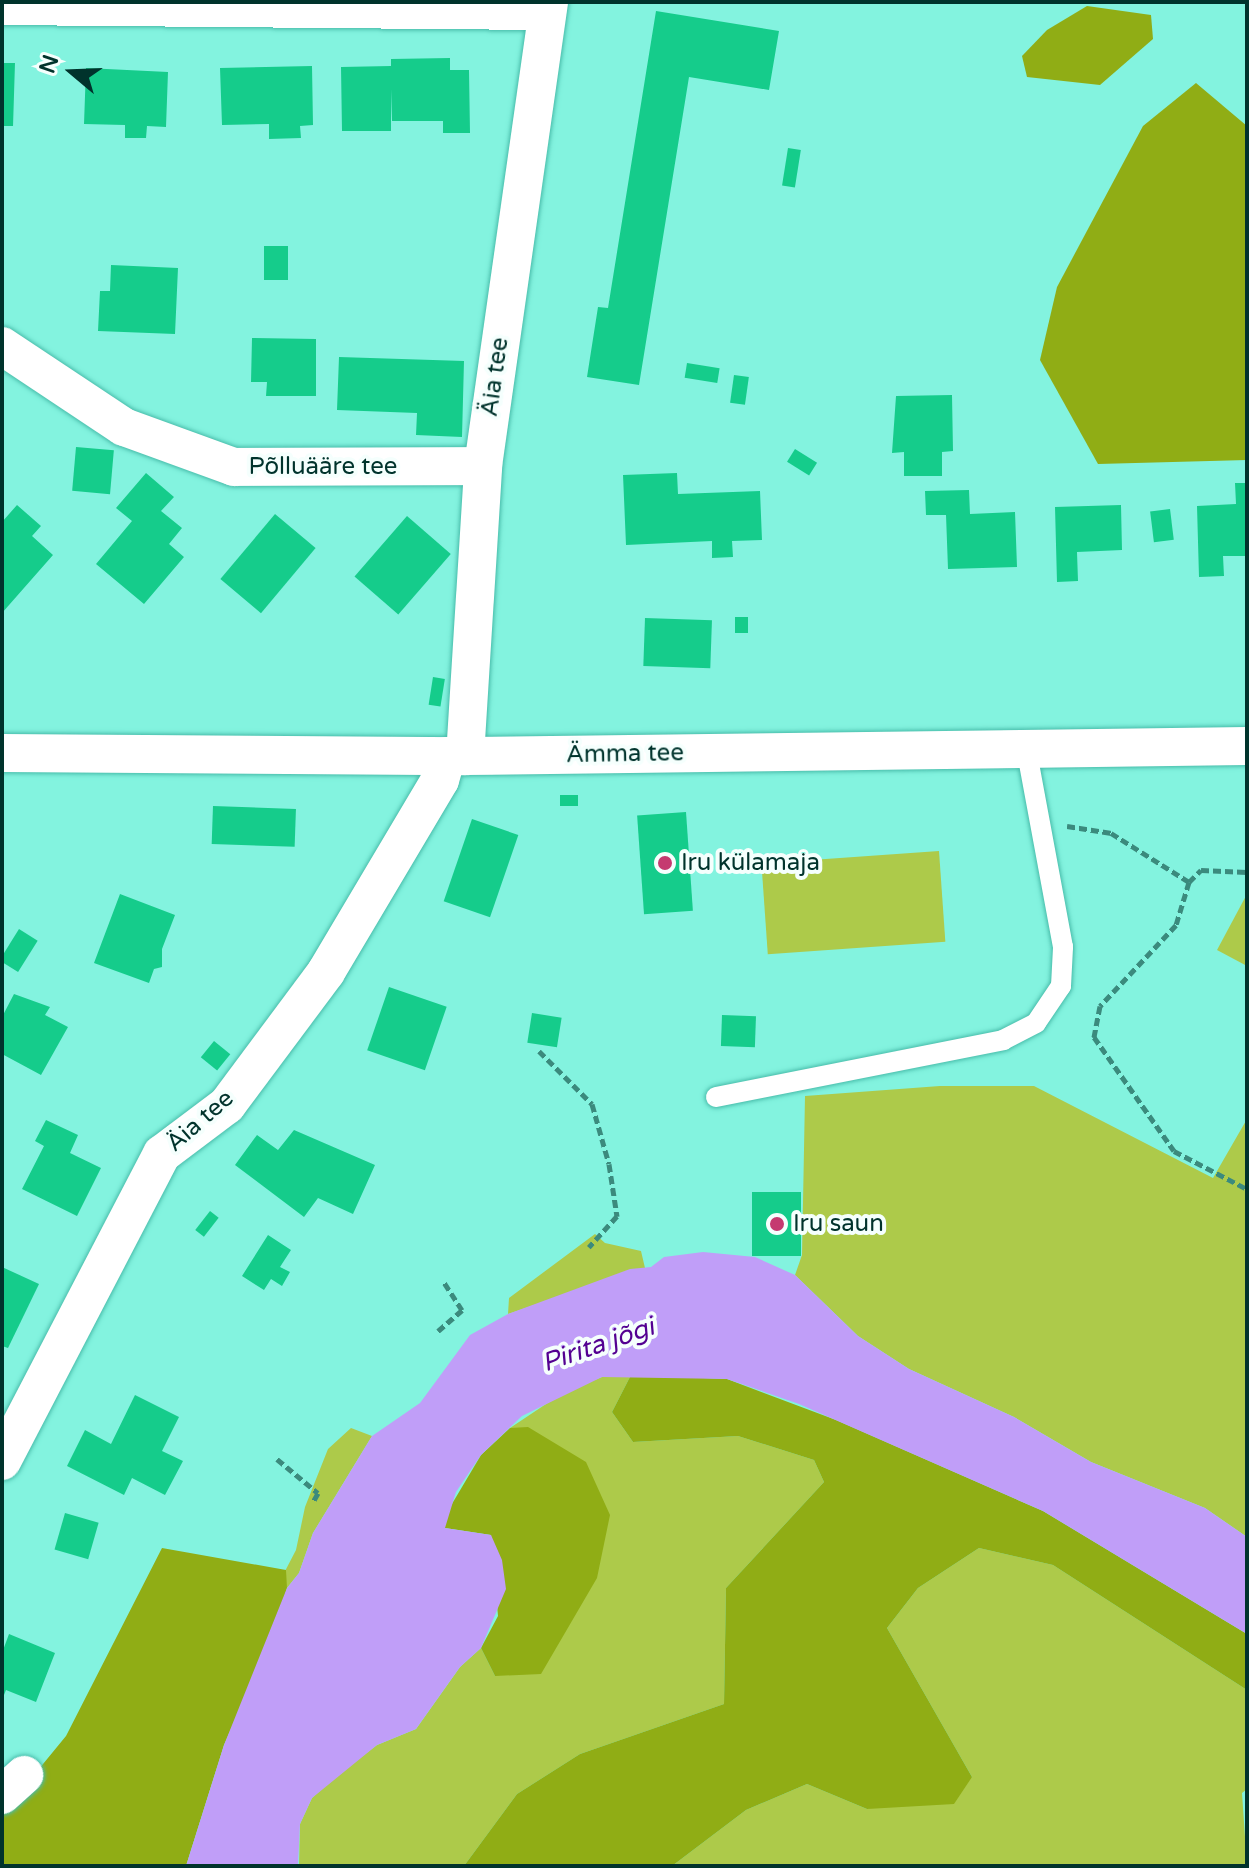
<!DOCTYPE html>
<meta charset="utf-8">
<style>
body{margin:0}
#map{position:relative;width:1249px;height:1868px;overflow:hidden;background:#83f3df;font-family:"Varela Round",sans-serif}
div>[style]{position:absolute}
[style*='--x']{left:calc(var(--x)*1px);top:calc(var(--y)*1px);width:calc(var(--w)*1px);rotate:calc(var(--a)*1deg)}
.green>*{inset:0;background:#adca4a;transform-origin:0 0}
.forest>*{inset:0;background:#90ad15}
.water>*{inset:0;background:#c09ef8}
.building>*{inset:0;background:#15cc8b;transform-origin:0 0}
.path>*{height:5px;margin-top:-2.5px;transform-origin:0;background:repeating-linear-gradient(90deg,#3b8a7d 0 8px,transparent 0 12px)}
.roads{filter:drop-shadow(0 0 2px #48bcaa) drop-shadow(0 0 2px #48bcaa)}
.lane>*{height:20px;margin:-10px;padding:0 10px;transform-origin:10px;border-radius:10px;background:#fff}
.street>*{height:38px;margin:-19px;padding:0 19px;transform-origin:19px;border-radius:19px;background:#fff}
.dots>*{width:22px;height:22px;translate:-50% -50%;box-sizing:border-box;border:4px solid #f5fffd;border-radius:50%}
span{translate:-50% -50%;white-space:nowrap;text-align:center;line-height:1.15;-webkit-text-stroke:8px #f5fffd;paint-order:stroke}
.street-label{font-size:24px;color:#00332c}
.poi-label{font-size:24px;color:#00332c}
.left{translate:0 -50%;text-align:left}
.water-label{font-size:26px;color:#530191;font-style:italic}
.frame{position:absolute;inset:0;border:4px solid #00332c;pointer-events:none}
.north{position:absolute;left:32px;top:32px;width:80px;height:80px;-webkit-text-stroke:6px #f5fffd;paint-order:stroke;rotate:289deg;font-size:22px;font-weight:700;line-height:32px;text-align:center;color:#00332c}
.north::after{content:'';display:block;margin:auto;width:28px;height:36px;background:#00332c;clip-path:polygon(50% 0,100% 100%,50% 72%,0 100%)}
</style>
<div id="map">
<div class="green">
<div style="left:939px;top:851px;width:91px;height:178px;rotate:86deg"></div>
<div style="clip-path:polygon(1247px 894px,1247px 966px,1217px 950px)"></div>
<div style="clip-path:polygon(940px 1086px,1034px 1086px,1213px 1178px,1247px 1119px,1247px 1537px,1205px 1508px,1091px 1462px,1014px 1417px,909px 1369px,858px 1336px,795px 1275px,802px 1255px,805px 1096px)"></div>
<div style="clip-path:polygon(595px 1234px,605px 1243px,641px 1251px,645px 1268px,508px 1314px,509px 1298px)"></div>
<div style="clip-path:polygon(631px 1375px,612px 1412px,633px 1442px,738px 1436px,814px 1460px,824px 1482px,726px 1588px,724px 1704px,580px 1754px,517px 1794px,464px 1866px,299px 1866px,300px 1824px,312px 1798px,337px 1775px,377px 1745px,416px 1729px,460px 1667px,481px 1648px,495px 1676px,528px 1428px,510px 1428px,564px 1392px,602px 1377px)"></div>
<div style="clip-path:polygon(351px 1428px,372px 1436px,313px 1533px,299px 1573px,287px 1588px,283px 1575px,296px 1550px,305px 1507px,328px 1449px)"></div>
<div style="clip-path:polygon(979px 1548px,1053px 1565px,1247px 1690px,1247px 1789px,1242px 1793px,1247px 1866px,672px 1866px,746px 1810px,807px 1784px,867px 1809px,972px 1777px,887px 1628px,918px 1588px)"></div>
</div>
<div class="forest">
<div style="clip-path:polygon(1087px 6px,1151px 15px,1153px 39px,1100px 85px,1027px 77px,1022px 56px,1047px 30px)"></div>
<div style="clip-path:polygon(1196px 83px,1247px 126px,1247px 460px,1098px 464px,1040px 360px,1057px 287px,1143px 126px)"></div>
<div style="clip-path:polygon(631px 1375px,727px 1379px,836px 1420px,1043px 1511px,1247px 1634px,1247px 1690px,1053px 1565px,979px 1548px,918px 1588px,887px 1628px,972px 1777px,954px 1804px,867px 1809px,807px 1784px,746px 1810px,672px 1866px,464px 1866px,517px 1794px,580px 1754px,724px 1704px,726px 1588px,824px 1482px,814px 1460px,738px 1436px,633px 1442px,612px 1412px)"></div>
<div style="clip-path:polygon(528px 1427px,586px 1462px,610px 1515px,597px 1578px,541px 1674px,495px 1676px,481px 1648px,498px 1616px,491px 1535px,445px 1528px,443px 1519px,481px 1455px,510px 1428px)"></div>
<div style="clip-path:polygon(162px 1548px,286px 1570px,287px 1588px,273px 1633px,224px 1745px,186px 1866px,2px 1866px,2px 1814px,66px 1736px)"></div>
</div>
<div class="water">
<div style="clip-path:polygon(703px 1252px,755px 1257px,795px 1275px,858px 1336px,909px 1369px,1014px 1417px,1091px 1462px,1205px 1508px,1247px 1537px,1247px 1634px,1043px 1511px,799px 1404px,727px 1379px,602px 1377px,522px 1416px,481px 1455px,456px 1492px,445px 1528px,491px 1535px,502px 1560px,506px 1589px,481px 1648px,460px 1667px,416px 1729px,377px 1745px,312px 1798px,300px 1824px,298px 1866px,186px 1866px,224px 1745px,287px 1588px,299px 1573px,313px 1533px,372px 1436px,420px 1403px,470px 1335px,508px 1314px,630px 1269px,651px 1267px,664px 1257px)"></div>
</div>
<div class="building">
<div style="clip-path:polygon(656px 11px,779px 31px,769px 90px,689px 77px,639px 385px,587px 377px,598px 307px,608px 308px)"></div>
<div style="clip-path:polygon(450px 58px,450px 70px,469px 70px,470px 133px,443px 133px,443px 121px,392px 121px,391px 89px,391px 131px,342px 131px,341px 67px,391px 66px,391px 59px)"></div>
<div style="clip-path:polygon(2px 63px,15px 63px,13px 126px,2px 126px)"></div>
<div style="clip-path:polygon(312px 66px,313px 125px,300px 126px,301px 138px,269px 139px,269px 124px,222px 125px,220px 68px)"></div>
<div style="clip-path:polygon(86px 68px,168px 72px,166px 127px,147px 126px,146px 138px,125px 138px,125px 125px,84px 124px)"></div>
<div style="left:788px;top:148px;width:13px;height:38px;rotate:9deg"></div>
<div style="left:264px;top:246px;width:24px;height:34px"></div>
<div style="clip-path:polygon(111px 265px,178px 268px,175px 334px,98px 331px,100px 291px,110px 291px)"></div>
<div style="clip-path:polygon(252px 338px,316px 339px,316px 396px,266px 396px,267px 382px,251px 382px)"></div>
<div style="clip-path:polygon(339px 357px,464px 361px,462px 437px,416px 435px,417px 413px,337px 410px)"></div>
<div style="left:687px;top:363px;width:33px;height:15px;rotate:9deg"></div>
<div style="left:734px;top:375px;width:15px;height:28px;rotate:8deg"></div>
<div style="clip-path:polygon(952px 395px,953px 451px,942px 452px,942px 476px,904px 476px,904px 452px,892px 453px,896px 396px)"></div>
<div style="left:76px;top:447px;width:38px;height:44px;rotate:5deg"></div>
<div style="left:795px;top:449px;width:26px;height:15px;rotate:32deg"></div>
<div style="clip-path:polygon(146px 473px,174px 497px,161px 511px,182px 528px,169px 544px,184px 557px,144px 604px,96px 564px,132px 521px,116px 508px)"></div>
<div style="clip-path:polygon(677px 473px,678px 494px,760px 491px,762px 540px,732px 541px,733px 557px,712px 558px,712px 541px,626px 545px,623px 475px)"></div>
<div style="clip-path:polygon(1235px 483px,1247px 483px,1247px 556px,1223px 556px,1224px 576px,1199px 577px,1197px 506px,1236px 504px)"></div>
<div style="clip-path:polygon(969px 490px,970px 514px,1015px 512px,1017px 567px,948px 569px,946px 515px,926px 515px,925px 491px)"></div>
<div style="clip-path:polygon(17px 505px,41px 526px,32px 536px,53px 555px,2px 613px,2px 522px)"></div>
<div style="clip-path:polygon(1121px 505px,1122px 550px,1077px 552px,1078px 581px,1057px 582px,1055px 507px)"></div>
<div style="left:1170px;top:509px;width:31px;height:20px;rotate:83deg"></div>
<div style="left:275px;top:514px;width:53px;height:85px;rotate:40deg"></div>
<div style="left:407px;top:516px;width:58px;height:80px;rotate:41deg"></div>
<div style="left:735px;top:617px;width:13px;height:16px"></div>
<div style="left:645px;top:618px;width:67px;height:48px;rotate:2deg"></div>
<div style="left:433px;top:677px;width:12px;height:28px;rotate:9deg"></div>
<div style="left:578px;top:795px;width:11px;height:18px;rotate:90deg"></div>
<div style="left:213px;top:806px;width:83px;height:38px;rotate:2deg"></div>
<div style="left:686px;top:812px;width:99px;height:49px;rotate:86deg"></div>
<div style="left:472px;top:819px;width:49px;height:87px;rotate:19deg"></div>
<div style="clip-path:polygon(120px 894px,175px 915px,162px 949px,162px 967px,154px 969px,149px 983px,94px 963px)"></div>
<div style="left:19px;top:929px;width:22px;height:37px;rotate:32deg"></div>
<div style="left:389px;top:987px;width:61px;height:67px;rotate:19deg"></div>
<div style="clip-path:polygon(14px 994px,50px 1007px,45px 1015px,68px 1027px,41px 1075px,2px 1054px,2px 1017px)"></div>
<div style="left:532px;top:1013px;width:30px;height:30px;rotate:9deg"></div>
<div style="left:722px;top:1015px;width:34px;height:31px;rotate:2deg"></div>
<div style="left:214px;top:1041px;width:21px;height:21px;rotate:39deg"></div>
<div style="clip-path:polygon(46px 1120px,78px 1135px,70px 1153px,101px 1168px,77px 1216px,22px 1189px,44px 1146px,35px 1141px)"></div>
<div style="clip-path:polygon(294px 1130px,375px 1165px,353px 1214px,318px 1198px,304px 1217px,235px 1165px,257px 1135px,278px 1150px)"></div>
<div style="left:752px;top:1192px;width:49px;height:64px"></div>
<div style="left:210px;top:1211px;width:11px;height:24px;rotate:38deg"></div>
<div style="clip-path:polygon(268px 1235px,291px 1250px,280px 1267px,290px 1272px,282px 1286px,271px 1279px,264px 1290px,242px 1276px)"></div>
<div style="clip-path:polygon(2px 1267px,39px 1284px,8px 1348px,2px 1346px)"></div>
<div style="clip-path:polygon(135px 1395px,179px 1417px,162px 1451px,183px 1461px,165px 1495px,132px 1478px,124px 1495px,67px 1466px,85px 1430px,111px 1444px)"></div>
<div style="left:65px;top:1513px;width:35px;height:38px;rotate:16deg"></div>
<div style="clip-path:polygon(9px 1634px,55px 1653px,36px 1702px,6px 1690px,2px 1700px,2px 1653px)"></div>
</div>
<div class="path">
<div style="--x:1067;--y:826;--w:45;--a:9"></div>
<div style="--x:1111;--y:833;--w:92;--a:32.1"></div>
<div style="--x:1189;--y:882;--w:45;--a:106.8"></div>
<div style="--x:1176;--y:925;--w:111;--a:133.2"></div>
<div style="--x:1100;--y:1006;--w:32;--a:101"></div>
<div style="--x:1094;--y:1037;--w:139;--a:54.9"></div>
<div style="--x:1174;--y:1151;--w:82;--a:27.5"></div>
<div style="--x:1189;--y:882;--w:17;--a:-45"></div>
<div style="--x:1201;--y:870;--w:46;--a:2.5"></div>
<div style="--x:539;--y:1051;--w:75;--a:45"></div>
<div style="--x:592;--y:1104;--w:62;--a:74.2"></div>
<div style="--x:609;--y:1164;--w:53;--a:81.3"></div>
<div style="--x:617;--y:1216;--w:42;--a:132.1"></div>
<div style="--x:438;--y:1331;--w:32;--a:-41"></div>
<div style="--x:462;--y:1310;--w:35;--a:-123"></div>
<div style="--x:277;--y:1459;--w:53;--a:39.7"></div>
<div style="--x:318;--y:1493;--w:10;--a:119"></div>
</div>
<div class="roads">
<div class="lane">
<div style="--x:716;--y:1097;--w:293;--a:-11.2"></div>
<div style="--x:1003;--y:1040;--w:37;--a:-27"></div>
<div style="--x:1036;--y:1023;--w:45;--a:-56"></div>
<div style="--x:1061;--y:986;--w:39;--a:-87"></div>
<div style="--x:1063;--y:947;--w:202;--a:-100.5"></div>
</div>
<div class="street">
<div style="--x:2;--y:6;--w:544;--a:0.53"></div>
<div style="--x:2;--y:346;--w:146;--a:33.6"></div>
<div style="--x:124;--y:427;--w:117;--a:20"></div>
<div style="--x:234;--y:467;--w:249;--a:-0.2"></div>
<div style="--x:2;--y:753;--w:463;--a:0.4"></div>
<div style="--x:465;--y:756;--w:782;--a:-0.73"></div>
<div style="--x:465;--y:756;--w:291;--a:-86.4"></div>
<div style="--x:483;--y:466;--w:469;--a:-81.9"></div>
<div style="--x:2;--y:1461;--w:346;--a:-62.5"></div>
<div style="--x:162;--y:1154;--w:81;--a:-37"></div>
<div style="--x:227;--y:1105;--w:166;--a:-53.3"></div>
<div style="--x:326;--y:972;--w:223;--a:-59.3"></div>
<div style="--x:440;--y:780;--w:25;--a:-74"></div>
<div style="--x:2;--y:1795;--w:30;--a:-42"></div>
</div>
</div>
<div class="dots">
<div style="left:665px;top:863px;background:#c53a70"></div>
<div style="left:777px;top:1224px;background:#c53a70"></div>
</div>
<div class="street-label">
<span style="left:495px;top:377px;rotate:-82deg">Äia tee</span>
<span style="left:323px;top:467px">Põlluääre tee</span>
<span style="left:625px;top:754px;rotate:-1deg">Ämma tee</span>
<span style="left:200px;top:1121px;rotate:-41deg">Äia tee</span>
</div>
<div class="poi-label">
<span class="left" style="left:681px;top:863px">Iru külamaja</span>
<span class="left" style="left:793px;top:1224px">Iru saun</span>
</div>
<div class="water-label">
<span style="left:598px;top:1345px;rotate:-19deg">Pirita jõgi</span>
</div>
<div class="frame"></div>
<div class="north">N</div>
</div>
